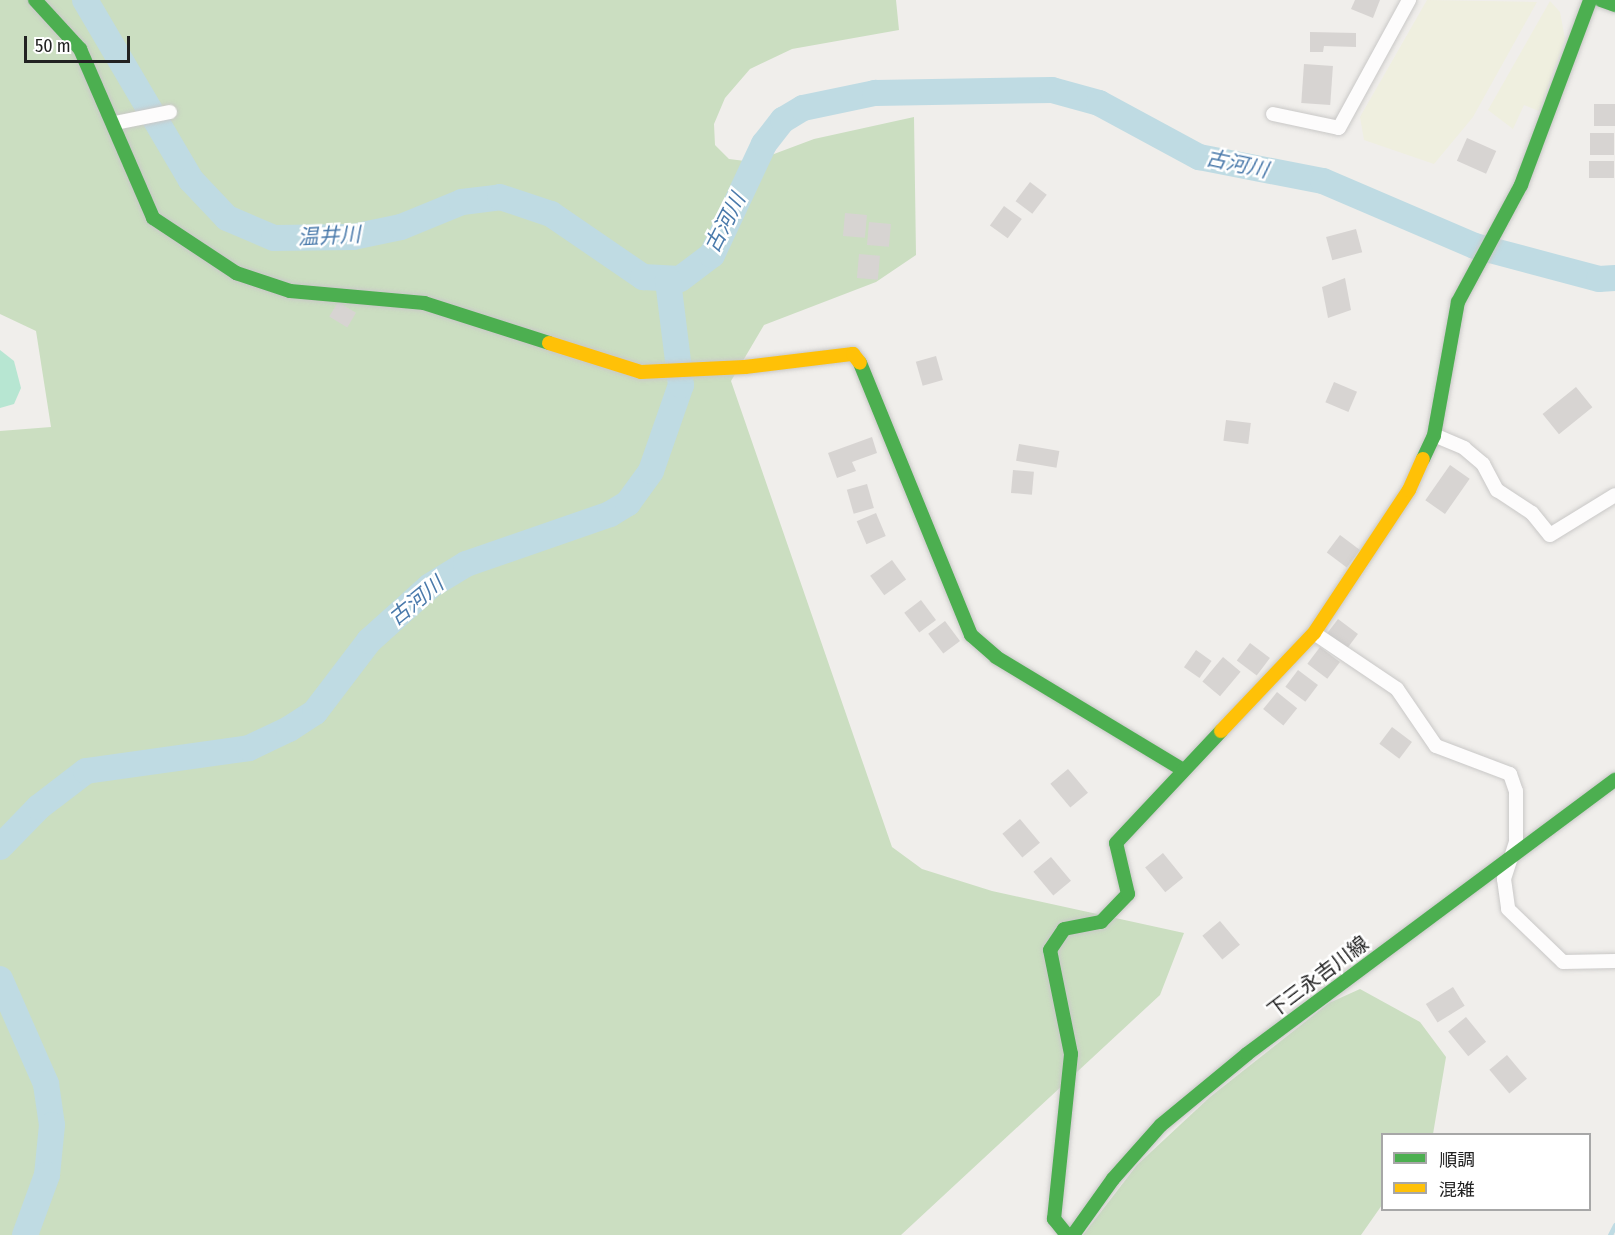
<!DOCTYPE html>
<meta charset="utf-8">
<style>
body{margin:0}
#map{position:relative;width:1615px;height:1235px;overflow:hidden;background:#f0eeeb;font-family:"Fira Sans Condensed","Noto Sans JP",sans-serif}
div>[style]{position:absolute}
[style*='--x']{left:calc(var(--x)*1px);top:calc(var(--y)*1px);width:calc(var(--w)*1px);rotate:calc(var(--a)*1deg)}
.farmland>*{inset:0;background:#efefdf}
.forest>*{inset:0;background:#cbdec1}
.pitch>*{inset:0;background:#b7e6d2}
.stream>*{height:4.5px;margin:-2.25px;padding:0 2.25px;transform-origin:2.25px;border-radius:2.25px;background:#bfdbe3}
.river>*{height:26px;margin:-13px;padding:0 13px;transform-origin:13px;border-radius:13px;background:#bfdbe3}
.building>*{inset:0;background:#d7d4d2;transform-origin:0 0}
.roads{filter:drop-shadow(0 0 2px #c9c8c7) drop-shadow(0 0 2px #c9c8c7)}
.street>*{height:14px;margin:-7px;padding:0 7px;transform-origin:7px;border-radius:7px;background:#fdfcfc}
.fast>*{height:14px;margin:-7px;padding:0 7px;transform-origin:7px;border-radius:7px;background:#4caf50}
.slow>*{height:14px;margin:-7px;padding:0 7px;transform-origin:7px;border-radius:7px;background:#ffc107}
span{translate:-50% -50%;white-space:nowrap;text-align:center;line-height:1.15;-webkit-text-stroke:5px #fff;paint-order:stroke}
.street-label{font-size:20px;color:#222}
.water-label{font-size:21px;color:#4a7aab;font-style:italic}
.legend{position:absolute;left:1381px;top:1133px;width:210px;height:78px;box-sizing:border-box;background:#fff;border:2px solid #a7a7a7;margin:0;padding:8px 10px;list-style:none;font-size:18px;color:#222}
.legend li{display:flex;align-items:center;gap:12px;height:30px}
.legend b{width:30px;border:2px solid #a7a7a7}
.scale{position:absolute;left:24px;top:36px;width:106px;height:27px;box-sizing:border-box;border:3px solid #222;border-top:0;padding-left:8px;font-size:18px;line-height:21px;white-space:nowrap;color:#222;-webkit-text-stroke:4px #fff;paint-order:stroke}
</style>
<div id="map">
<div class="farmland">
<div style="clip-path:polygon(1427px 0,1537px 2px,1473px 117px,1434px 164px,1364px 140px,1360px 117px)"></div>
<div style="clip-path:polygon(1550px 1px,1560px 12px,1565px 39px,1539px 111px,1524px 105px,1513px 129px,1488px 110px)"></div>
</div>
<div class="forest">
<div style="clip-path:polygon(0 0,896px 0,899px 30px,792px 49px,750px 69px,725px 98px,714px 124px,715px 145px,729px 159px,753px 162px,814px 139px,914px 117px,916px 255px,876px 282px,764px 325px,731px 381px,892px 847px,922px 869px,992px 891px,1184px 933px,1160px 995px,901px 1235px,0 1235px,0 431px,51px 427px,36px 331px,0 314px)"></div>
<div style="clip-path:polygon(1360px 989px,1420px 1022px,1446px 1057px,1433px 1134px,1382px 1134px,1382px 1205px,1361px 1235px,1083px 1235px,1137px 1165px,1210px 1097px,1329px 1003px)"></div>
</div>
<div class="pitch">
<div style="clip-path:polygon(0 350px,14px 361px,21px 388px,14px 404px,0 408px)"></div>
</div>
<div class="stream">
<div style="--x:1610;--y:1235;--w:11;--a:-63"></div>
</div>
<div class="river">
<div style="--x:85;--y:0;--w:209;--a:59.5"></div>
<div style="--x:191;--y:180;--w:52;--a:46.5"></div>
<div style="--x:227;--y:218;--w:51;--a:23.1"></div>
<div style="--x:274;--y:238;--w:79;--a:-0.7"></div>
<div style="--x:353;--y:237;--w:49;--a:-11.8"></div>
<div style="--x:401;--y:227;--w:66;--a:-22.3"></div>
<div style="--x:462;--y:202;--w:38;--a:-7"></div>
<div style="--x:500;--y:197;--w:54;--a:18.4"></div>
<div style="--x:551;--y:214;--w:112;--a:34.4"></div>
<div style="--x:643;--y:277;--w:37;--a:3"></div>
<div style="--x:680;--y:279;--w:40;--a:-37"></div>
<div style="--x:712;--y:255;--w:123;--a:-64.9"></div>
<div style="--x:764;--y:144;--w:31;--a:-52"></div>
<div style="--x:783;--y:120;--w:23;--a:-31"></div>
<div style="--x:803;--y:108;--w:74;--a:-11.8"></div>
<div style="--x:875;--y:93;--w:177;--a:-1"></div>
<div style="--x:1052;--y:90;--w:49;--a:15.5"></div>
<div style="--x:1099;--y:103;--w:114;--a:28.4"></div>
<div style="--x:1199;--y:157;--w:126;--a:11"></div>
<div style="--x:1323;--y:181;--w:165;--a:23.2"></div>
<div style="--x:1475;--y:246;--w:128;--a:14.9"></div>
<div style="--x:1599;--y:279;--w:16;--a:-4"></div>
<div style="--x:0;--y:847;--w:56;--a:-45.7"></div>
<div style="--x:39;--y:807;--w:59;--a:-37.5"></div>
<div style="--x:86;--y:771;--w:165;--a:-8"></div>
<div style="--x:249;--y:748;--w:44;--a:-25.4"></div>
<div style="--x:289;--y:729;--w:31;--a:-33"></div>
<div style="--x:315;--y:712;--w:89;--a:-52.7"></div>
<div style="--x:369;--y:641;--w:82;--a:-42"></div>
<div style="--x:430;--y:586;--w:42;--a:-31.4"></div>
<div style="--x:466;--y:564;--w:152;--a:-19.1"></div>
<div style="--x:610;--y:514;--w:21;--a:-31"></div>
<div style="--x:628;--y:503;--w:39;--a:-54"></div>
<div style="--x:651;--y:471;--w:91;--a:-70.8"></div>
<div style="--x:681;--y:385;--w:106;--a:-97.1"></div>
<div style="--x:0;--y:979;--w:115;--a:66.3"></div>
<div style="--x:46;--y:1084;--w:41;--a:81.7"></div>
<div style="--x:52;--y:1125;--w:50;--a:95.7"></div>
<div style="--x:47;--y:1175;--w:64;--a:110.1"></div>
</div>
<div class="building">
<div style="clip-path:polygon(1355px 0,1380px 0,1373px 18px,1351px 9px)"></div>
<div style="clip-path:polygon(1310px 32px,1356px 33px,1356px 47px,1324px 46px,1323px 52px,1310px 52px)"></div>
<div style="left:1304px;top:64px;width:29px;height:39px;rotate:4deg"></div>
<div style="left:1594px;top:104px;width:21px;height:22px"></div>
<div style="left:1590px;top:133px;width:24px;height:22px"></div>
<div style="left:1467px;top:138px;width:32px;height:25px;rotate:24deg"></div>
<div style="left:1589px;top:161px;width:25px;height:17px"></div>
<div style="left:1030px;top:182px;width:21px;height:24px;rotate:37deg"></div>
<div style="left:1004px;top:206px;width:22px;height:24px;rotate:36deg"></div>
<div style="left:845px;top:213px;width:22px;height:23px;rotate:5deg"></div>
<div style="left:869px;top:222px;width:22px;height:23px;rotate:5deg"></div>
<div style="left:1356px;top:229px;width:24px;height:31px;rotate:75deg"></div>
<div style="left:859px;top:254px;width:21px;height:24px;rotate:5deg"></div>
<div style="clip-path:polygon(1345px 278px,1351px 310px,1328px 318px,1322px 287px)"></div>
<div style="left:338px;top:302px;width:21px;height:17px;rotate:31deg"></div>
<div style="left:936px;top:356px;width:25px;height:21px;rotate:74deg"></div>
<div style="left:1334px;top:382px;width:25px;height:22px;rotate:23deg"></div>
<div style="left:1576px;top:387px;width:26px;height:43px;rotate:51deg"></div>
<div style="left:1226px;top:420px;width:25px;height:21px;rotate:7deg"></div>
<div style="clip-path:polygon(872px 437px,877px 453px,852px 462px,856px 471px,837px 478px,828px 453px)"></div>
<div style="left:1019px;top:444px;width:41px;height:17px;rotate:10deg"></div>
<div style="left:1450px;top:465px;width:24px;height:43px;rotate:35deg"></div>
<div style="left:1013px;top:470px;width:21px;height:23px;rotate:5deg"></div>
<div style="left:867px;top:484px;width:25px;height:21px;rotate:74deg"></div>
<div style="left:876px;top:513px;width:25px;height:21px;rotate:67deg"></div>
<div style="left:1340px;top:535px;width:25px;height:22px;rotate:37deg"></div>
<div style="left:892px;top:560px;width:24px;height:27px;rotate:54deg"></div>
<div style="left:921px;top:600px;width:25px;height:21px;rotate:53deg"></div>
<div style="left:1338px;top:619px;width:25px;height:21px;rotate:37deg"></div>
<div style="left:945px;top:621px;width:25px;height:21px;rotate:53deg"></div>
<div style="left:1250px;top:643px;width:25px;height:22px;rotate:37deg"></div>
<div style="left:1320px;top:647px;width:25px;height:21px;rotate:37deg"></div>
<div style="left:1196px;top:650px;width:19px;height:21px;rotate:35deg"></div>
<div style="left:1223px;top:657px;width:23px;height:32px;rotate:40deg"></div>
<div style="left:1298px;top:670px;width:25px;height:21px;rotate:37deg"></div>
<div style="left:1277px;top:692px;width:26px;height:22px;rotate:39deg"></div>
<div style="left:1392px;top:727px;width:25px;height:21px;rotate:37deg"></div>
<div style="left:1068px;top:769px;width:31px;height:23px;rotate:50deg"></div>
<div style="left:1020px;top:819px;width:31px;height:23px;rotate:50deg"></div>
<div style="left:1163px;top:853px;width:32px;height:23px;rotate:51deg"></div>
<div style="left:1051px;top:857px;width:31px;height:23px;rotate:50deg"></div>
<div style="left:1220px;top:921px;width:31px;height:23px;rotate:50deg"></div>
<div style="left:1453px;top:987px;width:22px;height:32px;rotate:58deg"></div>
<div style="left:1466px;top:1017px;width:32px;height:23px;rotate:51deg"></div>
<div style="left:1507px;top:1055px;width:31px;height:23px;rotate:50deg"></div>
</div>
<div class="roads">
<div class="street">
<div style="--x:1273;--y:114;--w:67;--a:12"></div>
<div style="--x:1339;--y:128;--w:146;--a:-61.3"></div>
<div style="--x:115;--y:123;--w:56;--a:-11.3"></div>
<div style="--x:1434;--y:435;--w:33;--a:23"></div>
<div style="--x:1464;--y:448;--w:25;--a:40"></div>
<div style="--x:1483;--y:464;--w:30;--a:62"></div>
<div style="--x:1497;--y:490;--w:42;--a:33.3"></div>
<div style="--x:1532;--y:513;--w:28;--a:51"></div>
<div style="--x:1550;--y:535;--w:76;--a:-31.6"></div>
<div style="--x:1314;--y:633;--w:100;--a:34"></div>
<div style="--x:1397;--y:689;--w:69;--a:55.6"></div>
<div style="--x:1436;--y:746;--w:79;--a:20.7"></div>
<div style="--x:1510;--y:774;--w:18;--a:71"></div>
<div style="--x:1516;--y:791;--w:51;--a:90"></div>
<div style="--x:1516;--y:842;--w:39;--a:108"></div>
<div style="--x:1504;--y:879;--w:30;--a:82"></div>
<div style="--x:1508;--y:909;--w:76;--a:43.9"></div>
<div style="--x:1563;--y:962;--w:52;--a:-1.1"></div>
</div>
<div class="fast">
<div style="--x:35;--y:0;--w:67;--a:47.4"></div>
<div style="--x:80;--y:49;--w:184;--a:66.6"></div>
<div style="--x:153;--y:218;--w:100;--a:33.5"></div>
<div style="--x:236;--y:273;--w:57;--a:18.4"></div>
<div style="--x:290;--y:291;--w:135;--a:5.1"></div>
<div style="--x:424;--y:303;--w:131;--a:17.7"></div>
<div style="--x:1601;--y:0;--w:15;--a:20"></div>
<div style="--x:860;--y:363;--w:294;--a:67.8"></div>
<div style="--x:971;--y:635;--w:33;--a:41"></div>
<div style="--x:996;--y:657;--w:217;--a:31.1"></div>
<div style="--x:1423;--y:459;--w:26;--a:-65"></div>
<div style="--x:1434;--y:435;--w:135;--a:-79.8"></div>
<div style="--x:1458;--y:302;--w:133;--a:-61.7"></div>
<div style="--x:1521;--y:185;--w:197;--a:-69.5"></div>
<div style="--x:1067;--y:1235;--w:21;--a:-129"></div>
<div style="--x:1054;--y:1219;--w:166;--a:-84.1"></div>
<div style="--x:1071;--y:1054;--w:106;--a:-101.4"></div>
<div style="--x:1050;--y:950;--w:25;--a:-56"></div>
<div style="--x:1064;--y:929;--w:38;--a:-11"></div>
<div style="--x:1101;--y:922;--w:39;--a:-46"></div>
<div style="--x:1128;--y:894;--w:52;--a:-103.2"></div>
<div style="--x:1116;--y:843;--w:154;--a:-46.8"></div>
<div style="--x:1073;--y:1235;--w:69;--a:-54.5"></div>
<div style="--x:1113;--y:1179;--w:72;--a:-48.4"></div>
<div style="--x:1161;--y:1125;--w:112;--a:-39.5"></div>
<div style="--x:1247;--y:1054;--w:459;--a:-36.7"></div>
</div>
<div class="slow">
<div style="--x:549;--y:343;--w:96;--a:17.5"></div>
<div style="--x:641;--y:372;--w:104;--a:-2.8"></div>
<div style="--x:745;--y:367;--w:109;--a:-6.9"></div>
<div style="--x:853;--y:354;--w:11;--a:52"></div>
<div style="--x:1221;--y:731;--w:135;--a:-46.5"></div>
<div style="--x:1314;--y:633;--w:172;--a:-56.4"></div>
<div style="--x:1409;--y:490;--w:34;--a:-66"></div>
</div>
</div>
<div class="street-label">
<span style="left:1318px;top:977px;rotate:-37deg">下三永吉川線</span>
</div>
<div class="water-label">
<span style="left:1237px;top:164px;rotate:12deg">古河川</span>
<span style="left:725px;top:223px;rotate:-63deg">古河川</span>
<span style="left:329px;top:236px;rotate:-3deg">温井川</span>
<span style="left:416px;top:601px;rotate:-39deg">古河川</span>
</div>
<ul class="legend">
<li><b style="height:8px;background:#4caf50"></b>順調</li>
<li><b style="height:8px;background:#ffc107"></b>混雑</li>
</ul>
<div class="scale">50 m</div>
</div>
